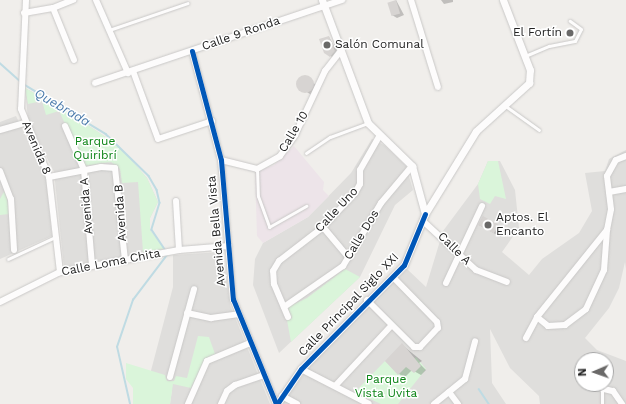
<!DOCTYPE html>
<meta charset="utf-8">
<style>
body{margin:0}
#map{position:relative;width:626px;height:404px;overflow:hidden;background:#f0eeeb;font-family:"Work Sans",sans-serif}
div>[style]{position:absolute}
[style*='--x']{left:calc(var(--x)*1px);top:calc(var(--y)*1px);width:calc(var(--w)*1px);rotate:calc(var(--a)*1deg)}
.residential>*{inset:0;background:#dfdedc}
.industrial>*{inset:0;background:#ede4e9}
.park>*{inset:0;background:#daf5da}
.shadow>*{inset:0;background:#0003;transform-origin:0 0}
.stream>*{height:1.5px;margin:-0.75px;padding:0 0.75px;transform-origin:0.75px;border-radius:0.75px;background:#bfdbe3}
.building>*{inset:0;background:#d7d4d2;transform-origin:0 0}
.round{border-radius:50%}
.roads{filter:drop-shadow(0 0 1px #c9c8c7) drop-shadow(0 0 1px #c9c8c7)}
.service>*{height:3px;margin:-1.5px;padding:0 1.5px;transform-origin:1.5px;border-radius:1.5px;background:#fdfcfc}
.minor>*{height:6px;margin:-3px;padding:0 3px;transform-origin:3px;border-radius:3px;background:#fdfcfc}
.tertiary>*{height:7px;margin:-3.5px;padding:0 3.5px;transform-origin:3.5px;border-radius:3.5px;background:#fdfcfc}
.cycleway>*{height:5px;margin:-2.5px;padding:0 2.5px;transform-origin:2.5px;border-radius:2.5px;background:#0057b8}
.dots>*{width:11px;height:11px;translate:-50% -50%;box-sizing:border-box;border:2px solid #fff;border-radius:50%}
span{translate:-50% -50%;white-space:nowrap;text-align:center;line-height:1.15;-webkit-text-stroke:3px #fff;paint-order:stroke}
.poi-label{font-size:12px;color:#222}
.right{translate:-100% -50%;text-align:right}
.left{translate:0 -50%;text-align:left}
.street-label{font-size:12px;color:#222}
.park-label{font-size:12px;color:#0c8416}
.water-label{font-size:13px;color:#4a7aab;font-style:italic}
.north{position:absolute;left:574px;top:352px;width:40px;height:40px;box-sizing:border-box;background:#fff;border:1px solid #a7a7a7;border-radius:50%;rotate:268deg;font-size:11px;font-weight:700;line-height:16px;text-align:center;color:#222}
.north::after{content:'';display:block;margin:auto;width:14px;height:18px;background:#6a6968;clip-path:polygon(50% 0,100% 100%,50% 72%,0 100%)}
</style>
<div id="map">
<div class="residential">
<div style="clip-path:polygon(25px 88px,60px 107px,118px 145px,147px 178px,158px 202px,150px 218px,150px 230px,164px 249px,64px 267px,54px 172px,28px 119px)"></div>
<div style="clip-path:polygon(16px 116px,46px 178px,52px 236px,0 259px,0 122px)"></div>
<div style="clip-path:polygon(372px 139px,384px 145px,406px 166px,413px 190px,395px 205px,360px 277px,279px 353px,253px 285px,255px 259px,263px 243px,308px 217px,351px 173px)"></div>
<div style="clip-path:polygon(evenodd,626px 150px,626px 269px,625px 262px,619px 288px,609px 308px,585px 338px,597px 350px,626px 361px,626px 404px,540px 404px,539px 396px,510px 368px,490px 329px,492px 383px,506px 404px,282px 404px,310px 366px,407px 269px,426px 287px,443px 231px,478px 184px,488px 161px,500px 161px,515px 190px,519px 228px,502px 252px,529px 275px,542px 259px,579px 233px,592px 211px,585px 173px,605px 171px,609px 159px,626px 150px,582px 360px,606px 360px,606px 384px,582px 384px,582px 360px)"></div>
<div style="clip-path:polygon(223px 252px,230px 305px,270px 404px,170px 404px,172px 390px,148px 382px,173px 287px,173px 255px)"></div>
</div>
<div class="industrial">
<div style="clip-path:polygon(294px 146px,324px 182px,323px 190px,329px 196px,308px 217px,263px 243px,257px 236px,255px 172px,274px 165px)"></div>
</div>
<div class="park">
<div style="clip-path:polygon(25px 88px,60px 107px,118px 145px,147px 178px,158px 202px,150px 218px,150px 230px,164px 249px,143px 252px,138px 182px,122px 183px,120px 169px,111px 162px,85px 166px,59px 111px,46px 115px,42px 101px,28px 104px)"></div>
<div style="clip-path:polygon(488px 161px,498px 161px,506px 199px,495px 196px,490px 204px,480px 199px,478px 184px)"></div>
<div style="clip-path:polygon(6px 188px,9px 214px,0 215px,0 199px)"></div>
<div style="clip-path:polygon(345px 269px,360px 277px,291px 342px,287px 320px,292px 318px,288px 307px,307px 298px)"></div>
<div style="clip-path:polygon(198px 336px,209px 337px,215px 354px,205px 359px,191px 388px,173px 384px,170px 404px,133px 404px,133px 388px,126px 379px,126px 363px,165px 375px,167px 381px,174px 381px,176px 376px,187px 378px)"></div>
<div style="clip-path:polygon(416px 357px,426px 369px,398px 404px,381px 404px,355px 392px,385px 361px,398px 374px)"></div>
</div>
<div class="shadow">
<div style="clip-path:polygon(396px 0,404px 15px,397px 18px,392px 15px)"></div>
<div style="clip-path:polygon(441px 0,453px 0,453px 2px,444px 4px)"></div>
<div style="clip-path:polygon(329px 37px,339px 54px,335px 59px,325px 52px)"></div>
<div style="left:304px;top:77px;width:17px;height:11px;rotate:33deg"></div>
<div style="clip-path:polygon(483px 217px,504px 230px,501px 237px,479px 225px)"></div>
<div style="clip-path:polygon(402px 345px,422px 361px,419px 363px,426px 370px,421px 375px,412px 370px,405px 377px,399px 374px)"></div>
</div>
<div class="stream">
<div style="--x:0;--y:63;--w:27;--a:42"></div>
<div style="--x:25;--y:85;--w:95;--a:31.2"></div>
<div style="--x:106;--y:134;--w:60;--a:44.3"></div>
<div style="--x:149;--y:176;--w:16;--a:60"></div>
<div style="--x:157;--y:190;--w:13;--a:77"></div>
<div style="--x:160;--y:203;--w:28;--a:107"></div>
<div style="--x:152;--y:230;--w:25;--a:56"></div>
<div style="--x:479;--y:389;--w:18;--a:56"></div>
<div style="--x:130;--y:404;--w:58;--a:-102.8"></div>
<div style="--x:117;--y:347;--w:50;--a:-71.2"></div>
<div style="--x:133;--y:300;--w:56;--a:-52.9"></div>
</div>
<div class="building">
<div style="left:396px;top:0;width:14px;height:9px;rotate:73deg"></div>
<div style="clip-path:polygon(329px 36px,335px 51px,330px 57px,324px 53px,319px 39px)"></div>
<div class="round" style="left:296px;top:75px;width:18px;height:18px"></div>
<div style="left:483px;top:216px;width:18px;height:10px;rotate:29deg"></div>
<div style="clip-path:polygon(402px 343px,421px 366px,414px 373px,406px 367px,398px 375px,385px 361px)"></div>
</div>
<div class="roads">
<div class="service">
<div style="--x:109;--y:30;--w:83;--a:-18.9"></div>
<div style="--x:525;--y:56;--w:26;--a:-23"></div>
<div style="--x:549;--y:46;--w:26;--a:-11"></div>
<div style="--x:575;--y:41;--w:13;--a:-63"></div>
<div style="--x:581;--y:29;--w:14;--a:-144"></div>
<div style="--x:504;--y:105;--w:43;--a:35.5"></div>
<div style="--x:306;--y:153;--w:29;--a:-34"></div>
<div style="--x:330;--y:137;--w:40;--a:-20.2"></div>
<div style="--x:257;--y:169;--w:27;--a:88"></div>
<div style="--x:258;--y:196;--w:33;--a:70"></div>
<div style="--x:269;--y:227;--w:43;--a:-29.6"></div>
<div style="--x:8;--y:259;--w:52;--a:-25.1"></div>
<div style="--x:602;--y:404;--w:16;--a:-90"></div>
</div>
<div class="minor">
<div style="--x:26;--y:0;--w:109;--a:92.6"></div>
<div style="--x:21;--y:109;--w:74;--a:67.6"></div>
<div style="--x:49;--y:177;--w:96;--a:83.4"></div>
<div style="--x:96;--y:0;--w:80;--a:66.3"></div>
<div style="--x:411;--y:0;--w:91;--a:72.8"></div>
<div style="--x:53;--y:8;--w:56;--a:68"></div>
<div style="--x:24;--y:13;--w:29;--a:-10"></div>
<div style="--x:53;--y:8;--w:22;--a:-22"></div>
<div style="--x:192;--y:51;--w:113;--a:75.1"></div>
<div style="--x:221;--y:160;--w:140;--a:85.1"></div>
<div style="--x:233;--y:299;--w:113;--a:67.7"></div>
<div style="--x:133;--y:71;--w:72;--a:69.8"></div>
<div style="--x:158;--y:139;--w:57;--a:-18.4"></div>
<div style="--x:95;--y:83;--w:261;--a:-18.6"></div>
<div style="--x:65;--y:126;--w:48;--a:66.6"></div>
<div style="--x:84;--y:170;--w:96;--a:85.2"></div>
<div style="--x:0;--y:130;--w:25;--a:-16"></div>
<div style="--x:221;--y:160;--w:37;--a:14"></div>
<div style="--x:257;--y:169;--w:26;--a:-29"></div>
<div style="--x:280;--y:156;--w:26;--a:-54"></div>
<div style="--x:295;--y:135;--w:71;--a:-64.9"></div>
<div style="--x:325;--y:71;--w:23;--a:-52"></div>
<div style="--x:0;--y:171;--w:30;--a:69"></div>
<div style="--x:11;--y:199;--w:51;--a:86.6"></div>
<div style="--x:49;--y:177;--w:53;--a:-10.9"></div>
<div style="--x:101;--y:167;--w:14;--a:4"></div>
<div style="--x:115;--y:168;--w:93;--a:83.8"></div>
<div style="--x:609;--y:192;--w:17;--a:-10"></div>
<div style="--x:176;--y:201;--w:49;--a:86.5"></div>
<div style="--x:424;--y:222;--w:71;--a:42.7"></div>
<div style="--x:476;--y:270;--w:33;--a:21"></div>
<div style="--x:323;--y:227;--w:40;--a:50"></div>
<div style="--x:446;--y:283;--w:85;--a:-64.9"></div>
<div style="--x:367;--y:300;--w:66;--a:45"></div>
<div style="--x:414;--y:347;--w:6;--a:0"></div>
<div style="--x:420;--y:347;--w:26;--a:-47"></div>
<div style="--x:438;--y:328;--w:6;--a:-99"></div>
<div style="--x:437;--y:322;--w:63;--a:-134.4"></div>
<div style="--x:0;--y:302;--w:67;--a:-26.6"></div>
<div style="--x:60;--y:272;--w:121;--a:-10.5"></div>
<div style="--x:179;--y:250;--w:50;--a:-4.6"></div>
<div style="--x:284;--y:307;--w:72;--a:-34.8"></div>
<div style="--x:343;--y:266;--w:74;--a:-58.9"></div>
<div style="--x:381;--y:203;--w:48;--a:-50"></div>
<div style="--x:187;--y:313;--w:25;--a:12"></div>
<div style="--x:211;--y:318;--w:28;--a:-8"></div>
<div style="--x:288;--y:317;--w:36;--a:-113"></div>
<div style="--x:274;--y:284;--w:13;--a:-94"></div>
<div style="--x:273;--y:271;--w:12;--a:-59"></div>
<div style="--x:279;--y:261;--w:56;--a:-37.7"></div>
<div style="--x:323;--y:227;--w:47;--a:-46.7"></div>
<div style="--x:355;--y:193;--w:10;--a:-61"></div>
<div style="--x:360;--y:184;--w:14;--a:-90"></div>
<div style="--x:360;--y:170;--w:40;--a:-60.3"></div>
<div style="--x:537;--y:317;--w:14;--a:39"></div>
<div style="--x:548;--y:326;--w:17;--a:-3"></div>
<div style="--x:565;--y:325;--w:26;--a:-37"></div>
<div style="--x:586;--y:309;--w:43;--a:-65.2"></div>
<div style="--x:604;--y:270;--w:40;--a:-85.7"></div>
<div style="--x:526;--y:338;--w:24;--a:-62"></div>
<div style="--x:537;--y:317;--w:112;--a:-51.2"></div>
<div style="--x:607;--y:230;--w:21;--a:-79"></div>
<div style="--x:611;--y:209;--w:33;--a:-97"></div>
<div style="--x:607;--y:176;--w:18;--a:-61"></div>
<div style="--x:616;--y:160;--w:11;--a:-22"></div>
<div style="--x:301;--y:369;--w:76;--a:27.2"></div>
<div style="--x:170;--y:377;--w:91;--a:-74.7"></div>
<div style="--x:584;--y:384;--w:30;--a:14"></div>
<div style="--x:613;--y:391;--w:16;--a:55"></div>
<div style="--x:336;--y:385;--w:81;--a:-47"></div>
<div style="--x:449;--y:392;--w:15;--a:53"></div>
<div style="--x:282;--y:396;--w:17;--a:28"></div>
<div style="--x:188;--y:404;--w:47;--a:-66.2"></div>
<div style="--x:207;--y:361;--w:47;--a:-22.7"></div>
<div style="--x:221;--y:404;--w:14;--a:-65"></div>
<div style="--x:227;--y:391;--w:10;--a:-37"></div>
<div style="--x:235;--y:385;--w:31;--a:-19"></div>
<div style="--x:434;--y:404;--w:40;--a:-39"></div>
<div style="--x:465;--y:379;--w:39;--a:-75"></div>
</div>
<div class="tertiary">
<div style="--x:322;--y:0;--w:131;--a:69.5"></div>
<div style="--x:368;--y:123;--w:62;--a:44.3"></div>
<div style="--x:412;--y:166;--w:50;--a:74.8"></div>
<div style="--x:277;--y:404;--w:42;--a:-55.6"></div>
<div style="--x:301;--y:369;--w:146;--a:-45.3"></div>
<div style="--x:404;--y:265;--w:55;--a:-67.6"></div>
<div style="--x:425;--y:214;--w:97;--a:-58.4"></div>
<div style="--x:476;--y:131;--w:72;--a:-42.2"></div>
<div style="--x:529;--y:83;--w:13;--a:-86"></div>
<div style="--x:530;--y:70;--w:75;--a:-111.1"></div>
</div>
</div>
<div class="cycleway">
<div style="--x:192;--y:51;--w:113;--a:75.1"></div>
<div style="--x:221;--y:160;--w:140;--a:85.1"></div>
<div style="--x:233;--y:299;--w:113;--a:67.7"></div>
<div style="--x:277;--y:404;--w:42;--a:-55.6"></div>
<div style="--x:301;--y:369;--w:146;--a:-45.3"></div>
<div style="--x:404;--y:265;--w:55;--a:-67.6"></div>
</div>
<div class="dots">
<div style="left:570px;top:33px;background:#6a6968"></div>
<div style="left:327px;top:45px;background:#6a6968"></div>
<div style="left:488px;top:225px;background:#6a6968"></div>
</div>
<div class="poi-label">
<span class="right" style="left:562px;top:33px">El Fortín</span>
<span class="left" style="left:335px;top:45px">Salón Comunal</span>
<span class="left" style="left:496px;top:225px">Aptos. El<br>Encanto</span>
</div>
<div class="street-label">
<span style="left:241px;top:34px;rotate:-19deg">Calle 9 Ronda</span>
<span style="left:294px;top:132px;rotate:-59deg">Calle 10</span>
<span style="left:36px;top:148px;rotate:67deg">Avenida 8</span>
<span style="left:87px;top:206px;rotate:-95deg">Avenida A</span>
<span style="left:337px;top:210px;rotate:-47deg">Calle Uno</span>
<span style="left:121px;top:213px;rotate:-94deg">Avenida B</span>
<span style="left:217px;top:231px;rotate:-95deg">Avenida Bella Vista</span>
<span style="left:362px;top:235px;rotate:-59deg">Calle Dos</span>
<span style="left:454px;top:249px;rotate:45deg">Calle A</span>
<span style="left:111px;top:263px;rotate:-11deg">Calle Loma Chita</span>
<span style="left:349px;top:305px;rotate:-46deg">Calle Principal Siglo XXI</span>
</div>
<div class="park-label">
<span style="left:95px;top:149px">Parque<br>Quiribrí</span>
<span style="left:386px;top:387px">Parque<br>Vista Uvita</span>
</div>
<div class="water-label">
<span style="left:62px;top:108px;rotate:30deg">Quebrada</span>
</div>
<div class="north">N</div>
</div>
